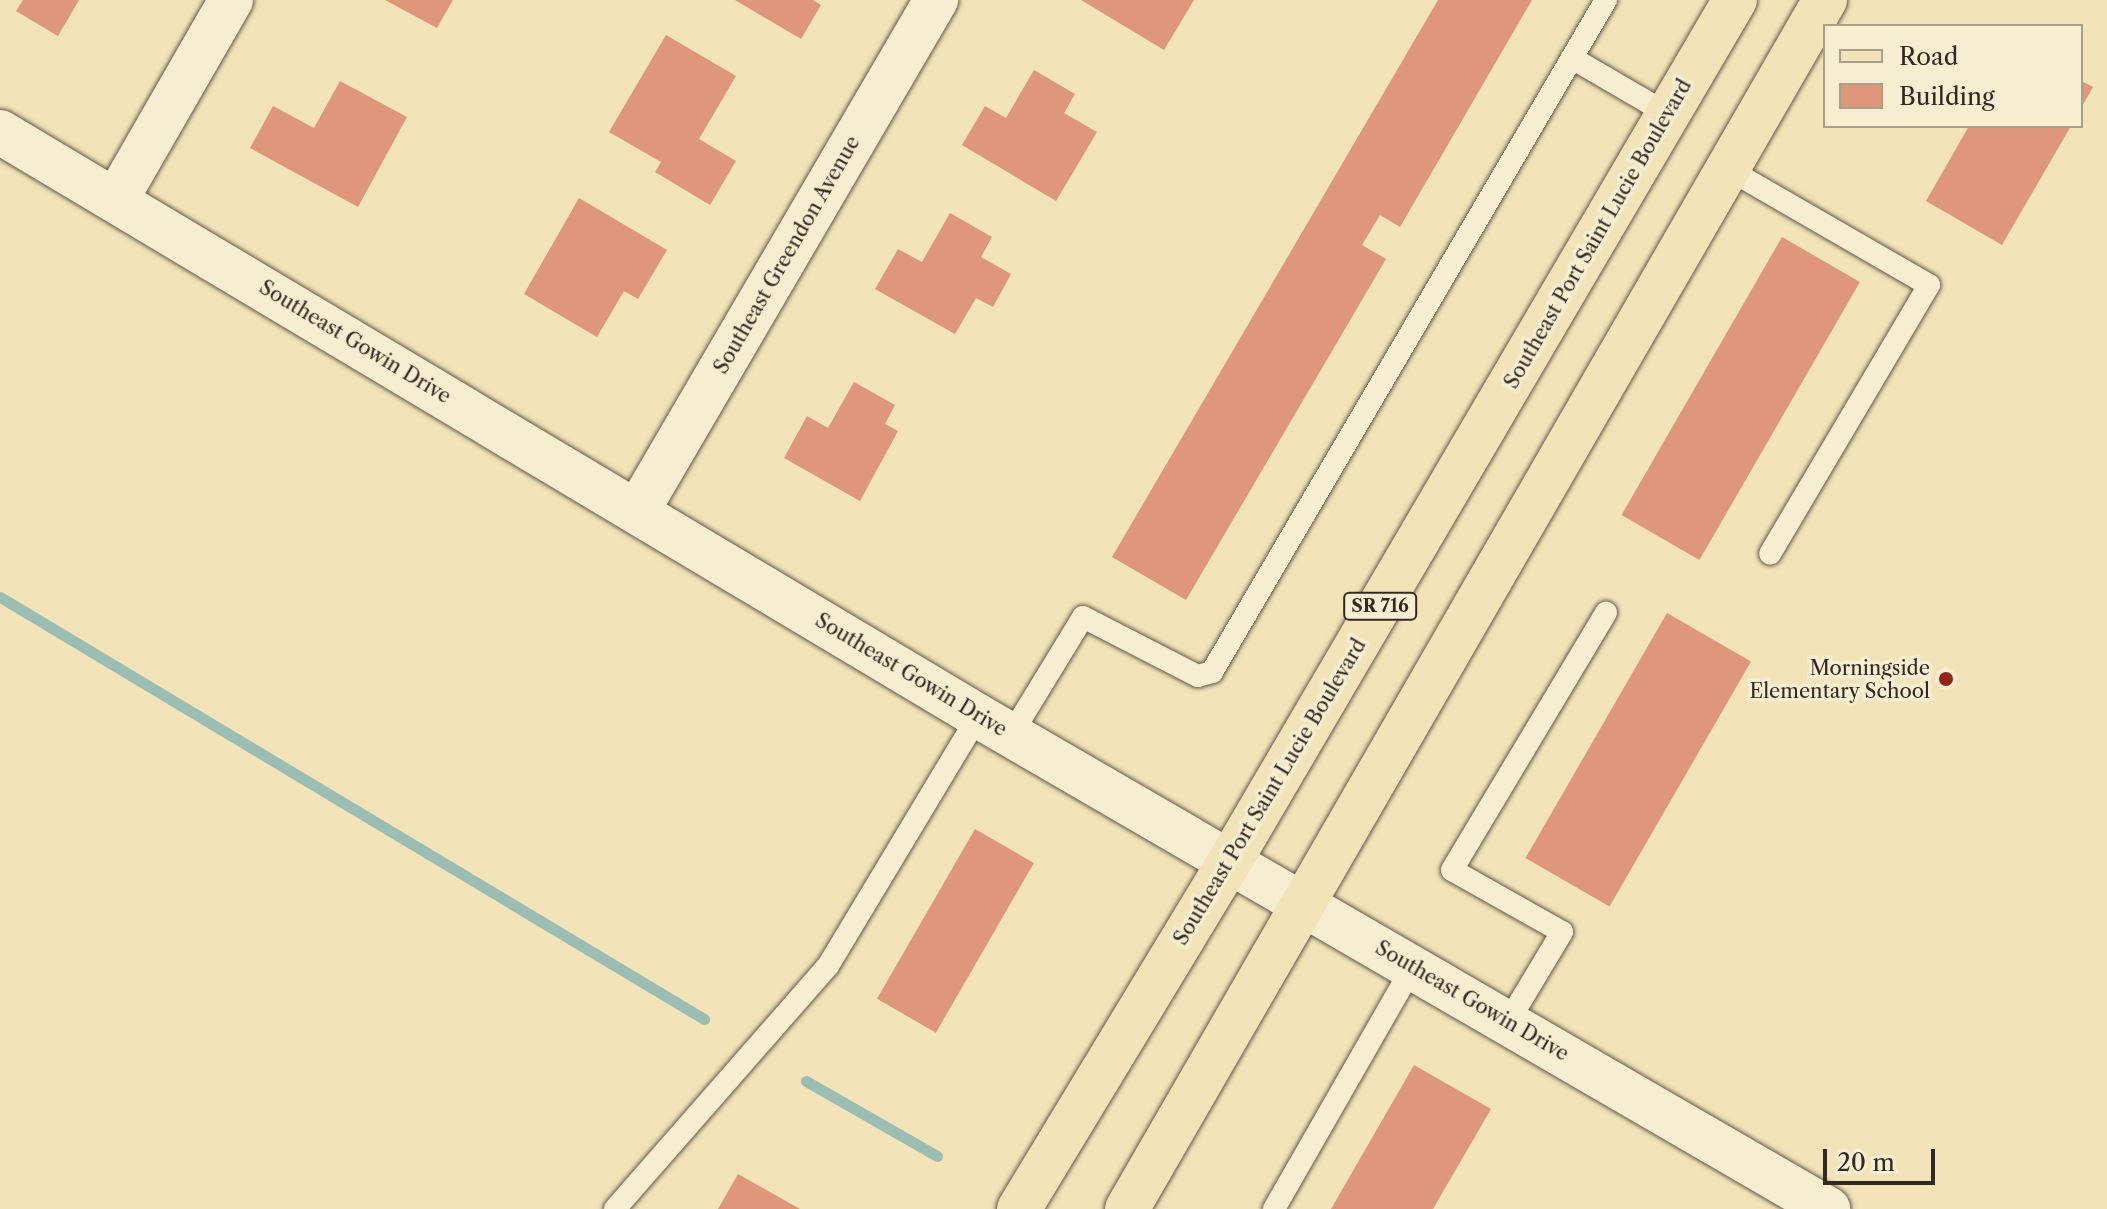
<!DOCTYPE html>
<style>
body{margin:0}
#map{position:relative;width:2107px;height:1209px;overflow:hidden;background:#f2e3b8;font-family:"Libre Caslon Text",serif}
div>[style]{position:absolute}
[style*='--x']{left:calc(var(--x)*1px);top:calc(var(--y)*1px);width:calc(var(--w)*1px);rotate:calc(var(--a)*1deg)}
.stream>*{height:11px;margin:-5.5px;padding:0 5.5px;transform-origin:5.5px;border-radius:5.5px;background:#9cbdb4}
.building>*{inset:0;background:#df977c;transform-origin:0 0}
.roads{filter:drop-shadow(0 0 2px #645848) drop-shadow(0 0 2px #645848)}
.lane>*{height:22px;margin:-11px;padding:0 11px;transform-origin:11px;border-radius:11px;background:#f7edd1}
.street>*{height:44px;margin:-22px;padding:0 22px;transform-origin:22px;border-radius:22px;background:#f7edd1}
.primary>*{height:44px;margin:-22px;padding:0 22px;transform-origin:22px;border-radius:22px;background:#f2e3b8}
.dots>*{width:22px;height:22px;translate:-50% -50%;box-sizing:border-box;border:4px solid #f7edd1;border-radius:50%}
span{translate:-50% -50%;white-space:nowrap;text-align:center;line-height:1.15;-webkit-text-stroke:7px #f7edd1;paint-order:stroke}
.shield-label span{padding:2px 6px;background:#f7edd1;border:2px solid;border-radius:6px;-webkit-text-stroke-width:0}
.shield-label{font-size:18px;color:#342922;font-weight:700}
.street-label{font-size:20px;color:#342922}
.poi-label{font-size:20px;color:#342922}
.right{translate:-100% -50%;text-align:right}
.legend{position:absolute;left:1823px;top:24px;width:260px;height:104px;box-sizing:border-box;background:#f7edd1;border:2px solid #a99f8b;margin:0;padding:10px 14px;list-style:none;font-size:24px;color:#342922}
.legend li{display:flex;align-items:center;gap:16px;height:40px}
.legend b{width:40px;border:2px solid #a99f8b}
.scale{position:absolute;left:1823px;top:1149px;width:112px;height:36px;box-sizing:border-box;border:4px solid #342922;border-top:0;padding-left:10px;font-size:24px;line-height:28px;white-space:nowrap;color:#342922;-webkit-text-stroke:6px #f7edd1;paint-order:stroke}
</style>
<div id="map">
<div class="stream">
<div style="--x:0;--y:597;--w:821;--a:30.94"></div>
<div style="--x:806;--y:1081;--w:151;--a:29.8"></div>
</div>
<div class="building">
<div style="clip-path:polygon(23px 0,79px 0,58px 36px,16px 11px)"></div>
<div style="clip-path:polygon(385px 0,453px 0,437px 28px)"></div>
<div style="clip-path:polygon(735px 0,813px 0,821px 5px,801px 39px)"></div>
<div style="clip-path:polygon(1081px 0,1194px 0,1164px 50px)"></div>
<div style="clip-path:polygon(1438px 0,1532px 0,1400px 227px,1380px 215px,1362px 245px,1386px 259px,1186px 600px,1112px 557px)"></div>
<div style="clip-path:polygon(666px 35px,736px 76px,699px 139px,736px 161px,710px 205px,655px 172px,661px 162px,609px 132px)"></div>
<div style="clip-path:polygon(1034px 70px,1075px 94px,1064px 113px,1097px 132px,1056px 201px,962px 145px,985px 106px,1006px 118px)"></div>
<div style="clip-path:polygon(340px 81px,407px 117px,358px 207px,250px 148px,273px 106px,314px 128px)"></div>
<div style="clip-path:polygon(2081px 81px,2093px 87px,2081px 108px)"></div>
<div style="clip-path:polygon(1969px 126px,2071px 126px,2002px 245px,1926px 201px)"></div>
<div style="clip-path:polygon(579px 198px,667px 250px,638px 299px,624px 291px,597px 337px,524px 294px)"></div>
<div style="clip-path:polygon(950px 213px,992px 237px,981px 257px,1011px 274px,993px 307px,976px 298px,955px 334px,875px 289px,898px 249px,922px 262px)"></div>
<div style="left:1782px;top:237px;width:90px;height:321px;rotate:30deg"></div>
<div style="clip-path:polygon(854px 382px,895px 405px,885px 424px,898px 431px,860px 501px,784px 458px,807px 416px,828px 428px)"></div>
<div style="left:1667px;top:613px;width:97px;height:283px;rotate:30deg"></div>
<div style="left:975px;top:829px;width:68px;height:196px;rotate:30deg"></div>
<div style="clip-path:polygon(1414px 1065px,1491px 1109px,1433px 1209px,1331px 1209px)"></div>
<div style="clip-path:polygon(738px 1174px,800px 1209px,718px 1209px)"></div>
</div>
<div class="roads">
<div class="lane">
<div style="--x:1572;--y:58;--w:111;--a:30.3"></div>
<div style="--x:1728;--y:169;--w:232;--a:30"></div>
<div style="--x:1929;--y:285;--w:312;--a:120.6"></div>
<div style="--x:1011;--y:735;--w:138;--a:-58.6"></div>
<div style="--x:1083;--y:617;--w:129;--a:27.2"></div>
<div style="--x:1198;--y:676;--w:15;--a:-16"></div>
<div style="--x:1212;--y:672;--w:779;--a:-59.62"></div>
<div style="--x:1508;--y:1022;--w:105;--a:-59"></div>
<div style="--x:1562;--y:932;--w:126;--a:-150.6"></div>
<div style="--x:1452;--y:870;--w:300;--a:-59.1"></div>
<div style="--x:615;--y:1209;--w:323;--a:-48.8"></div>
<div style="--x:828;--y:966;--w:292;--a:-59"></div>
<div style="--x:1274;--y:1209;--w:280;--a:-60.2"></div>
</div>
<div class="street">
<div style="--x:0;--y:132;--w:1139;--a:30.84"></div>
<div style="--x:978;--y:716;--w:983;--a:30.11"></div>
<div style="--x:116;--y:200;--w:231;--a:-60.1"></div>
<div style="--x:638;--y:510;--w:591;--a:-59.7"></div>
</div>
<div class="primary">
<div style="--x:1019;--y:1209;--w:407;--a:-58.8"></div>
<div style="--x:1230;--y:861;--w:998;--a:-59.61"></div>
<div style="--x:1127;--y:1209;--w:1396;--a:-60"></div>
</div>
</div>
<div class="dots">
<div style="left:1946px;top:679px;background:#8f2418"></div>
</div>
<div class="shield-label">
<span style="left:1380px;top:606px">SR 716</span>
</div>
<div class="street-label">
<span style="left:1598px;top:234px;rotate:-60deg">Southeast Port Saint Lucie Boulevard</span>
<span style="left:787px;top:255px;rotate:-60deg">Southeast Greendon Avenue</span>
<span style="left:355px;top:342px;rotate:31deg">Southeast Gowin Drive</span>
<span style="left:911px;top:675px;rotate:31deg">Southeast Gowin Drive</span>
<span style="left:1270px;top:792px;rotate:-59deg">Southeast Port Saint Lucie Boulevard</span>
<span style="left:1472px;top:1001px;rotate:30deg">Southeast Gowin Drive</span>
</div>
<div class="poi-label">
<span class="right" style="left:1930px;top:680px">Morningside<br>Elementary School</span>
</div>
<ul class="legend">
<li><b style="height:10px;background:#f2e3b8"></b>Road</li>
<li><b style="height:22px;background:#df977c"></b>Building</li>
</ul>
<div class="scale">20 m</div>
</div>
